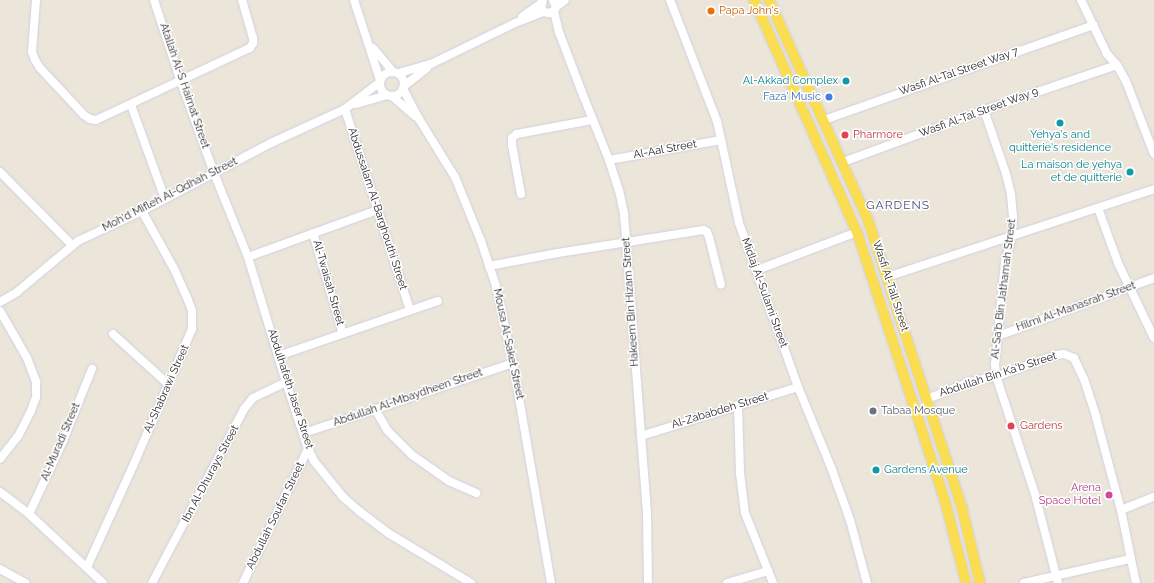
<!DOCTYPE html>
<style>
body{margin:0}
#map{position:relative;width:1154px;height:583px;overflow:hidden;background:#ece5d9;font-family:Raleway,sans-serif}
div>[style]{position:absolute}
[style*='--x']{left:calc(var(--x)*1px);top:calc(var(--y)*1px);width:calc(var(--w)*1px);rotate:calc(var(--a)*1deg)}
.roads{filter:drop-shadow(0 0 1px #cfd1e3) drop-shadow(0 0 1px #cfd1e3)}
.minor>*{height:8px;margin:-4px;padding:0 4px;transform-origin:4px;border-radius:4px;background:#fff}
.minor>.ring{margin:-4px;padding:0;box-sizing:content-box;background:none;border:8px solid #fff;border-radius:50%}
.major>*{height:10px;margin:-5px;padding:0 5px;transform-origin:5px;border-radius:5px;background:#fadd51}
.dots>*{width:11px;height:11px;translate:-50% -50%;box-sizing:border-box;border:2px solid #fff;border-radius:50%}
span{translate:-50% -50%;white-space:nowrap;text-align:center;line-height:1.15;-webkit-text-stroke:3px #fff;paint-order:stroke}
.food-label{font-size:11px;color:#c56008}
.left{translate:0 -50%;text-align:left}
.street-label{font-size:11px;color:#292929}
.culture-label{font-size:11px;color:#0d838f}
.right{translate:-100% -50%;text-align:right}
.shop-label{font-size:11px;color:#366cbe}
.health-label{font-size:11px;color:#be3a42}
.worship-label{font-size:11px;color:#5b616d}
.hotel-label{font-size:11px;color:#b23c85}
.neighbourhood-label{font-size:12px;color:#464d7c;letter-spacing:1px}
</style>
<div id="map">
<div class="roads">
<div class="minor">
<div style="--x:36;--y:0;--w:52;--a:94.4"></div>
<div style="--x:32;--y:52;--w:9;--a:69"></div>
<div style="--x:35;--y:60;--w:9;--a:58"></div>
<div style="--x:40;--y:68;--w:64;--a:46.9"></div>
<div style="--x:84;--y:115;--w:7;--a:34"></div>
<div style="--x:90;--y:119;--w:6;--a:9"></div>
<div style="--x:96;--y:120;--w:170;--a:-25.1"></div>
<div style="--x:250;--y:48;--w:6;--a:-59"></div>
<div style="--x:253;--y:43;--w:5;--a:-90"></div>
<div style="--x:253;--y:38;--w:40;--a:-106"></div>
<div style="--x:154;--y:0;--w:86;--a:71.8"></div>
<div style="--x:181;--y:82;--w:97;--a:70.1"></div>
<div style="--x:214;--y:173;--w:91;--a:68"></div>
<div style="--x:248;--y:257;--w:131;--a:73.1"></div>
<div style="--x:286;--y:382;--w:71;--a:71.8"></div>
<div style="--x:308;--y:449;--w:13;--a:63"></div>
<div style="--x:314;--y:461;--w:46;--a:51.1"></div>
<div style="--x:343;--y:497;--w:21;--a:41"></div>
<div style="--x:359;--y:511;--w:36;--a:37"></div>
<div style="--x:388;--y:533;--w:97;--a:31.1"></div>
<div style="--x:354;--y:0;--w:84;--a:72"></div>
<div style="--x:543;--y:0;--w:8;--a:104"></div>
<div style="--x:541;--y:8;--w:5;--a:53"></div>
<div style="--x:544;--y:12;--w:5;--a:11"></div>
<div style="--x:549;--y:13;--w:5;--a:-22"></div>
<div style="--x:554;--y:11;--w:4;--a:-63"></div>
<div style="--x:556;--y:7;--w:8;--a:-113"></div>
<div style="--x:670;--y:0;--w:130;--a:68.8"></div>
<div style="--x:717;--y:121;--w:104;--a:77.8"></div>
<div style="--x:739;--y:223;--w:174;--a:70.2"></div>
<div style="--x:798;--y:387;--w:87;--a:67.6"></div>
<div style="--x:831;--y:467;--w:56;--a:70.3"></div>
<div style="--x:850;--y:520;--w:65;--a:74.9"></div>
<div style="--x:1081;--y:0;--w:60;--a:64.3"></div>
<div style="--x:1107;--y:54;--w:15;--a:48"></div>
<div style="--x:1117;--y:65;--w:18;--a:61"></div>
<div style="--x:1126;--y:81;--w:78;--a:69"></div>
<div style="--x:556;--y:7;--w:11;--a:-38"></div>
<div style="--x:554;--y:11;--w:22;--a:77"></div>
<div style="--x:559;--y:32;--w:62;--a:69.2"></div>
<div style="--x:581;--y:90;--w:75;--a:68.2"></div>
<div style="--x:609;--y:160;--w:32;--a:72"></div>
<div style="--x:619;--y:190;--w:25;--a:78"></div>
<div style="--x:624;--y:214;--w:300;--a:85.6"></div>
<div style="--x:647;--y:513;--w:70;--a:89.2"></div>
<div style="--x:522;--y:17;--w:24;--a:-36"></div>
<div style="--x:373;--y:48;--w:30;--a:50"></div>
<div class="ring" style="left:380px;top:72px;width:16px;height:16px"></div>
<div style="--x:399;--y:73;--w:33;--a:-16"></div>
<div style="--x:431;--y:64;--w:93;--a:-26"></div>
<div style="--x:515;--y:23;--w:31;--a:-21"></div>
<div style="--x:404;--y:86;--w:29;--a:-38"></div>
<div style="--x:403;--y:89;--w:34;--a:62"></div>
<div style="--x:419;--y:119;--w:68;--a:58.2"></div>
<div style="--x:455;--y:177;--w:69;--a:67.9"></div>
<div style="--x:481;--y:241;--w:47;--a:71.6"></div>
<div style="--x:496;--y:286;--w:79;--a:77.6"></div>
<div style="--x:513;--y:363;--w:223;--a:80.2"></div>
<div style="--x:392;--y:96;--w:30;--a:41"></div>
<div style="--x:356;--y:104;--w:32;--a:-16"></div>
<div style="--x:131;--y:105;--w:100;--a:70.1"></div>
<div style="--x:345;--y:109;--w:211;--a:72.1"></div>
<div style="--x:984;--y:110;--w:68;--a:71"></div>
<div style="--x:1006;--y:174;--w:21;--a:76"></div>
<div style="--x:1011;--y:194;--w:23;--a:85"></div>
<div style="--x:1013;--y:217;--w:19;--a:93"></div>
<div style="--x:1012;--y:236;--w:27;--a:105"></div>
<div style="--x:1005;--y:262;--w:102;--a:95.6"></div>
<div style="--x:995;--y:364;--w:12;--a:85"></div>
<div style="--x:996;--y:376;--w:124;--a:71.7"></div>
<div style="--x:1035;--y:494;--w:92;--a:75.5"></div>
<div style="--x:824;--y:120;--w:286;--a:-19.4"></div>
<div style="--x:609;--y:160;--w:114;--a:-10.1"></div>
<div style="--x:843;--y:162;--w:150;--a:-20.2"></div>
<div style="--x:984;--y:110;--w:140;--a:-18.7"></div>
<div style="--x:0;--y:172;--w:103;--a:45.4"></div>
<div style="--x:521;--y:194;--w:50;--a:-100.4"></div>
<div style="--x:512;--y:145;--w:7;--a:-90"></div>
<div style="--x:512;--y:138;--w:6;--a:-39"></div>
<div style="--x:517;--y:134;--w:76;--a:-10.6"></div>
<div style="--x:1098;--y:208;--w:59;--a:70"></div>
<div style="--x:1118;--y:263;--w:83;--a:64.4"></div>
<div style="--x:313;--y:233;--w:105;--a:73.5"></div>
<div style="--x:248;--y:257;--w:137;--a:-20"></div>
<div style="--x:489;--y:266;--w:70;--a:-10.7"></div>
<div style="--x:558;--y:253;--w:147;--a:-9"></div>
<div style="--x:703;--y:230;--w:4;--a:27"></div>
<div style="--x:707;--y:232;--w:5;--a:68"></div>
<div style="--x:709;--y:237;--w:49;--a:76"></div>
<div style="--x:757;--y:270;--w:107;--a:-20.8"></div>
<div style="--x:887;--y:277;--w:281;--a:-18.2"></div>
<div style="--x:0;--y:302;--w:20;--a:-30"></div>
<div style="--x:17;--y:292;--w:80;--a:-39.9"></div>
<div style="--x:78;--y:241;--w:71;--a:-25.1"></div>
<div style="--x:142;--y:211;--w:146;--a:-27.8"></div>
<div style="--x:271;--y:143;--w:81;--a:-24.7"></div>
<div style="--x:345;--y:109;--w:44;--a:-37.6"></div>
<div style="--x:0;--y:311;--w:54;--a:60.1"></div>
<div style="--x:27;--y:358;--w:26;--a:69"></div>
<div style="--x:36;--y:382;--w:15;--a:90"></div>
<div style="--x:36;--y:397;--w:15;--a:110"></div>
<div style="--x:31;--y:411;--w:28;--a:117"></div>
<div style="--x:18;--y:436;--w:29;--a:128"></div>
<div style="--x:113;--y:334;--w:74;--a:42.3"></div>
<div style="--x:998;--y:336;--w:166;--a:-20.4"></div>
<div style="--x:278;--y:356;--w:169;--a:-19"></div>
<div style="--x:927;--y:399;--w:46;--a:-21.6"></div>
<div style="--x:970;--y:382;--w:32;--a:-13"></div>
<div style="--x:1001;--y:375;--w:59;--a:-20"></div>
<div style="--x:1056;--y:355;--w:8;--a:-7"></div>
<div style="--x:1064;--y:354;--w:11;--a:22"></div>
<div style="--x:1074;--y:358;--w:23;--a:65"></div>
<div style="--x:1084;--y:379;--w:40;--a:72"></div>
<div style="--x:1096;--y:417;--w:96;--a:75"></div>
<div style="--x:1121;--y:510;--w:75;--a:78.4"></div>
<div style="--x:738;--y:405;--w:68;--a:88.3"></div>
<div style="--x:740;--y:473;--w:40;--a:82.9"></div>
<div style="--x:745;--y:513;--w:75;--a:68.2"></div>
<div style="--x:375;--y:409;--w:24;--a:60"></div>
<div style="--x:387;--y:430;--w:35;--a:45"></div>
<div style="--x:412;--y:455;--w:45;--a:35.1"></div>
<div style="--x:449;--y:481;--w:30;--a:24"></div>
<div style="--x:304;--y:433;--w:220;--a:-18.5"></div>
<div style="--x:641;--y:436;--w:164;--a:-17.3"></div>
<div style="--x:0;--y:492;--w:36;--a:37"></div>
<div style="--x:29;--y:514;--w:101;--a:43"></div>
<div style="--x:1121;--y:510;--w:35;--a:-22"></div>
<div style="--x:29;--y:514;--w:81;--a:-65"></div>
<div style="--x:63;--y:441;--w:78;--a:-68.1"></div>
<div style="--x:87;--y:567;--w:111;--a:-65.5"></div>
<div style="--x:133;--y:466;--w:149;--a:-66.7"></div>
<div style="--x:192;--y:329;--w:18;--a:-90"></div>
<div style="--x:192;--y:311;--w:12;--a:-110"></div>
<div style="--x:188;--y:300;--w:36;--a:-114"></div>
<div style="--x:173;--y:267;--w:64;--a:-119"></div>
<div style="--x:0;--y:569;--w:29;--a:29"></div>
<div style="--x:152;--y:583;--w:197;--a:-62.1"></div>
<div style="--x:244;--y:409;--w:14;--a:-51"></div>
<div style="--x:253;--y:398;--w:37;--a:-26"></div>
<div style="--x:243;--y:583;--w:149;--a:-64.1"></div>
<div style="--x:727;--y:583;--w:43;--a:-16.3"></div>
<div style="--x:1024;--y:583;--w:109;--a:-12.8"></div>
</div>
<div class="major">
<div style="--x:754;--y:0;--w:254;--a:66.1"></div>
<div style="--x:857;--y:232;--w:283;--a:71.9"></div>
<div style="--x:945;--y:501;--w:85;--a:75.6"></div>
<div style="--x:769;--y:0;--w:241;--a:65.8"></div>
<div style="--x:868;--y:220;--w:303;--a:71.9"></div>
<div style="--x:962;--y:508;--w:77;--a:76.5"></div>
</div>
</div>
<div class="dots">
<div style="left:711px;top:11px;background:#e8710a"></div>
<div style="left:846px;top:81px;background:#0f9aa8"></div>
<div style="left:829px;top:97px;background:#3f7fe0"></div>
<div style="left:1060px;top:123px;background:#0f9aa8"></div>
<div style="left:845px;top:135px;background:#e0444e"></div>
<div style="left:1130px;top:172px;background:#0f9aa8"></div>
<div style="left:873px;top:411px;background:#6b7280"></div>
<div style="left:1011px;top:426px;background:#e0444e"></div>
<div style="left:876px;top:470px;background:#0f9aa8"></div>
<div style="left:1109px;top:495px;background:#d1479c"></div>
</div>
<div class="food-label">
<span class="left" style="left:719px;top:11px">Papa John's</span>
</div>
<div class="street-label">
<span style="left:959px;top:72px;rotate:-19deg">Wasfi Al-Tal Street Way 7</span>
<span style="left:184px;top:86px;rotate:71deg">Atallah Al-S Haimat Street</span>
<span style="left:979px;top:113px;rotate:-20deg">Wasfi Al-Tal Street Way 9</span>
<span style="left:665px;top:150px;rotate:-10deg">Al-Aal Street</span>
<span style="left:170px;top:195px;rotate:-27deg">Moh'd Mifleh Al-Qdhah Street</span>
<span style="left:377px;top:209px;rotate:72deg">Abdussalam Al-Barghouthi Street</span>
<span style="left:328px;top:283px;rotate:74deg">Al-Twaisah Street</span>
<span style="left:890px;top:286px;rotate:72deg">Wasfi Al-Tall Street</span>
<span style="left:1004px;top:289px;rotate:-83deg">Al-Sa'b Bin Jathamah Street</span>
<span style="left:764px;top:293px;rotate:70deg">Midlaj Al-Sulami Street</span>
<span style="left:631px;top:302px;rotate:-94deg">Hakeem Bin Hizam Street</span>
<span style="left:1076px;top:307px;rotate:-20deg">Hilmi Al-Manasrah Street</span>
<span style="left:508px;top:344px;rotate:78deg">Mousa Al-Saket Street</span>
<span style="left:998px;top:375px;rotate:-18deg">Abdullah Bin Ka'b Street</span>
<span style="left:167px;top:389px;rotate:-66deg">Al-Shabrawi Street</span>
<span style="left:290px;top:389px;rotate:72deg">Abdulhafeth Jaser Street</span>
<span style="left:408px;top:398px;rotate:-19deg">Abdullah Al-Mbaydheen Street</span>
<span style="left:720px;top:411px;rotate:-17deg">Al-Zababdeh Street</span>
<span style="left:61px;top:442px;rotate:-67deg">Al-Muradi Street</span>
<span style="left:211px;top:474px;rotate:-62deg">Ibn Al-Dhurays Street</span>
<span style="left:276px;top:516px;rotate:-64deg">Abdullah Soufan Street</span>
</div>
<div class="culture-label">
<span class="right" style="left:838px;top:81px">Al-Akkad Complex</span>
<span style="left:1060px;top:142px">Yehya's and<br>quitterie's residence</span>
<span class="right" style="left:1122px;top:172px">La maison de yehya<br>et de quitterie</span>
<span class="left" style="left:884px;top:470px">Gardens Avenue</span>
</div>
<div class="shop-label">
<span class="right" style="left:821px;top:97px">Faza' Music</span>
</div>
<div class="health-label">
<span class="left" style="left:853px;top:135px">Pharmore</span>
<span class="left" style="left:1020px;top:426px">Gardens</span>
</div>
<div class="worship-label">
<span class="left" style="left:881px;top:411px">Tabaa Mosque</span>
</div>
<div class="hotel-label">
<span class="right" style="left:1101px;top:495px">Arena<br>Space Hotel</span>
</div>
<div class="neighbourhood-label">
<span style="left:898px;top:206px">GARDENS</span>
</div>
</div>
